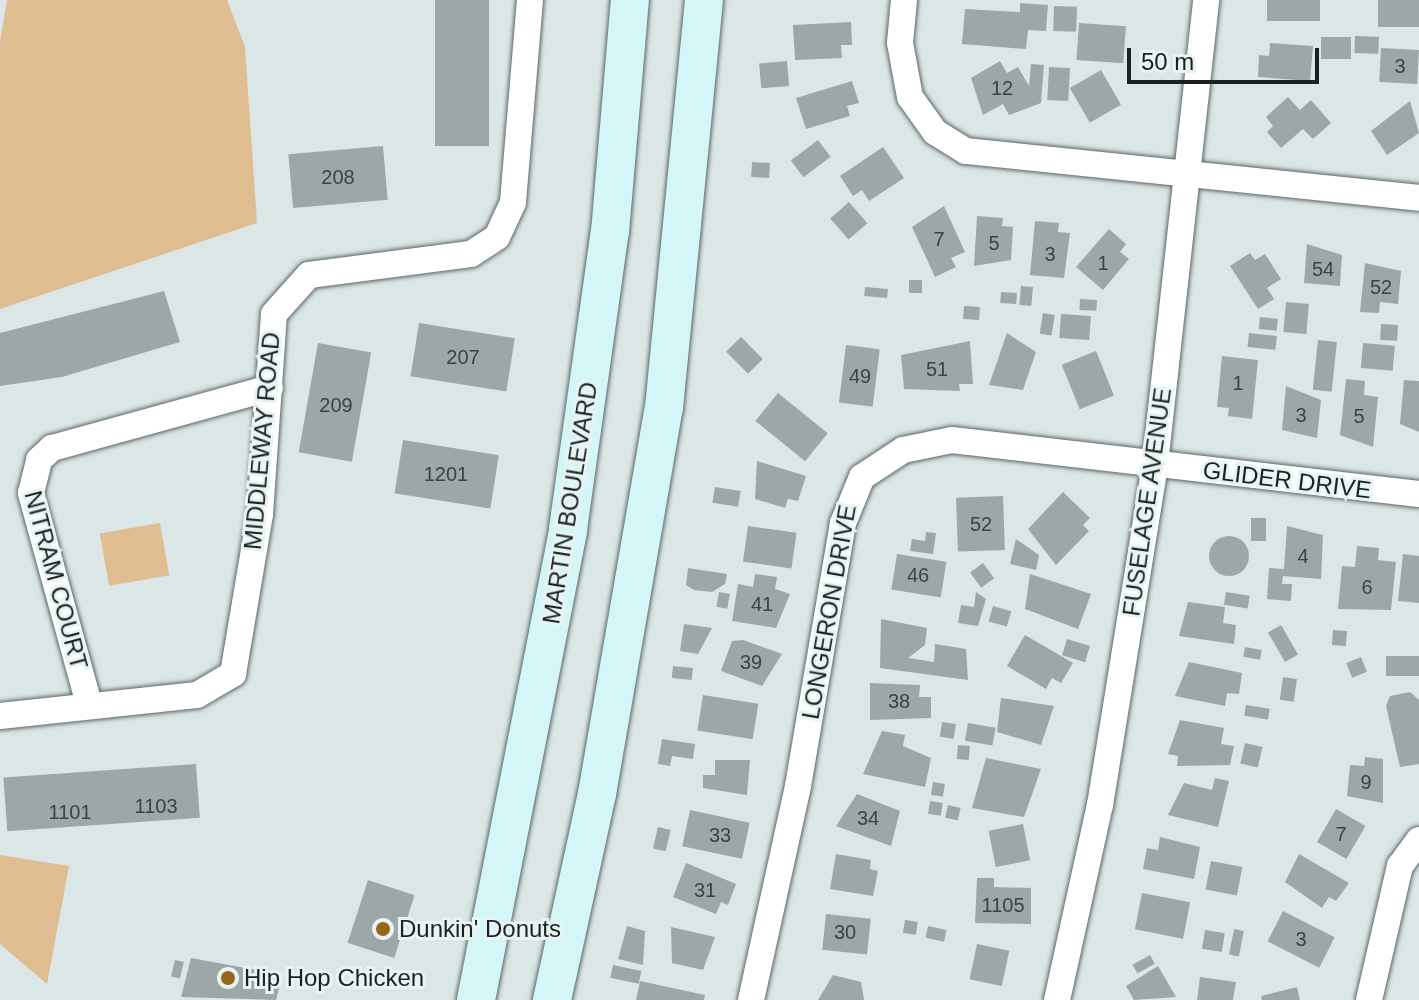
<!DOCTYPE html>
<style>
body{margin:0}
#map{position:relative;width:1419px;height:1000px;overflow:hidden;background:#dae7e6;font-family:Helvetica,sans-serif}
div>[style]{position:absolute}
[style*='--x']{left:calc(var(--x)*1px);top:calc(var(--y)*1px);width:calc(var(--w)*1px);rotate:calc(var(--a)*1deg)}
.green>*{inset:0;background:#e0bc91;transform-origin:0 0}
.building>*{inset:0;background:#9ca8a8;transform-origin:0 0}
.round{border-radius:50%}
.roads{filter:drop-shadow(0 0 2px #5c6867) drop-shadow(0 0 2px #5c6867)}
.minor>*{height:26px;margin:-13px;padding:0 13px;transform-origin:13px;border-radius:13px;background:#fff}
.secondary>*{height:38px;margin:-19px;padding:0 19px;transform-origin:19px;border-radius:19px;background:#d4f6f6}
.dots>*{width:22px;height:22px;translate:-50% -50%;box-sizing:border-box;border:4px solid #e7f4f4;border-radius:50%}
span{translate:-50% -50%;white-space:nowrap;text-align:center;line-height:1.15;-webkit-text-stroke:6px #e7f4f4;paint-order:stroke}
.number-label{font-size:20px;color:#3c4342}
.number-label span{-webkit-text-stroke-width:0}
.street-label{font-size:24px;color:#1c2120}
.poi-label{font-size:24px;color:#1c2120}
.left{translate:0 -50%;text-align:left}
.scale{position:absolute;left:1127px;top:48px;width:192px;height:36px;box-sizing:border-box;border:4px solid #1c2120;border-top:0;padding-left:10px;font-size:24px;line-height:28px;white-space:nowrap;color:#1c2120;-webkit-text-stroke:6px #e7f4f4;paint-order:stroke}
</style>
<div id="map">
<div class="green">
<div style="clip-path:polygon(7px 0,227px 0,245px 47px,257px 223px,0 309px,0 42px)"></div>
<div style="left:160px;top:523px;width:53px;height:61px;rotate:80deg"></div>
<div style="clip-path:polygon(0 855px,69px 866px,47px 984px,0 944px)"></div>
</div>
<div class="building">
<div style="left:435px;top:0;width:54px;height:146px"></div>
<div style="left:1267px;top:0;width:53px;height:21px"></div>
<div style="left:1378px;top:0;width:41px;height:27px"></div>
<div style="clip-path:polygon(1020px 3px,1048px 5px,1046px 31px,1028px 30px,1026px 49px,962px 44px,965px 9px,1020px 12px)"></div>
<div style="left:1054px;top:6px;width:23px;height:25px;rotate:2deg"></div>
<div style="clip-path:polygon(851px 22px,852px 45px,841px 45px,842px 58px,795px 60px,793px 25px)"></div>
<div style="left:1079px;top:23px;width:47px;height:37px;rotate:4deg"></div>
<div style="left:1355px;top:36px;width:24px;height:17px;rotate:2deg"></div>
<div style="left:1321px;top:37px;width:30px;height:22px"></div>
<div style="clip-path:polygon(1270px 43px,1313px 46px,1310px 81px,1258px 77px,1259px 55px,1269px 56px)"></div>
<div style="left:1381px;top:48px;width:38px;height:34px;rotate:3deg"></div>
<div style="left:787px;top:61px;width:25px;height:28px;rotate:85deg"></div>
<div style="clip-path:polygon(1000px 61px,1007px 73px,1018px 67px,1029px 86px,1031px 64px,1044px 65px,1041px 103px,1009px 115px,1003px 104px,983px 115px,971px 78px)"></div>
<div style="left:1049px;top:67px;width:21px;height:33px;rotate:3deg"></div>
<div style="left:1101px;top:70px;width:40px;height:36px;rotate:60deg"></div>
<div style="clip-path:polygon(852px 81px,859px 103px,847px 106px,850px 116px,806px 129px,796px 98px)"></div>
<div style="clip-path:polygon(1288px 97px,1300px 110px,1311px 100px,1331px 123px,1313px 139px,1303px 129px,1281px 148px,1267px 132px,1273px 126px,1266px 117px)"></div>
<div style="clip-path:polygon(1410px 101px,1419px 133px,1387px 155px,1371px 131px)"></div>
<div style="left:818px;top:140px;width:21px;height:34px;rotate:53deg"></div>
<div style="left:383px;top:146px;width:54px;height:95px;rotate:85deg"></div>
<div style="clip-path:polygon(883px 147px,904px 178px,869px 201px,862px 190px,853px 196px,840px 176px)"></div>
<div style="left:752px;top:162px;width:18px;height:15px;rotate:3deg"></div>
<div style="left:849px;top:202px;width:28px;height:25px;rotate:49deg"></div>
<div style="clip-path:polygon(944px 206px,965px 252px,951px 258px,956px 267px,935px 277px,912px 227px)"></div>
<div style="clip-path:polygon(977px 216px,1003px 218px,1002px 226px,1013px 227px,1011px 260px,974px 266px)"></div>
<div style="clip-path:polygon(1035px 221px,1059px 223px,1058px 232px,1070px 233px,1064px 278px,1030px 275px)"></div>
<div style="clip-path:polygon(1109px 229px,1126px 244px,1120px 252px,1129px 259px,1103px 290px,1076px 267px)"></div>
<div style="clip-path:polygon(1307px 244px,1342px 255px,1340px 286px,1304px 283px)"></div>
<div style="clip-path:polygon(1250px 253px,1255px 260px,1265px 254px,1281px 279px,1267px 288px,1274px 299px,1258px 309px,1230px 266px)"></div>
<div style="clip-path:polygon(1365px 263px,1401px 271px,1398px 304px,1380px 302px,1379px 313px,1360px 312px)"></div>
<div style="left:909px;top:280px;width:13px;height:13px"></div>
<div style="left:1021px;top:286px;width:12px;height:19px;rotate:5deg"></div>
<div style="left:865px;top:287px;width:23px;height:9px;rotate:5deg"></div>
<div style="clip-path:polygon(164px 291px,180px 342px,62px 377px,0 386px,0 333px)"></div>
<div style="left:1001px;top:292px;width:16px;height:11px;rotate:4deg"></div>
<div style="left:1080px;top:299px;width:17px;height:11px;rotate:3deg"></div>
<div style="left:1286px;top:302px;width:23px;height:30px;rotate:5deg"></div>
<div style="left:964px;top:306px;width:16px;height:13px;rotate:4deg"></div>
<div style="left:1043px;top:313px;width:12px;height:21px;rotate:9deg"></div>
<div style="left:1061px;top:314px;width:30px;height:24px;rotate:4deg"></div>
<div style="left:1260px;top:317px;width:18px;height:12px;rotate:6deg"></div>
<div style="left:419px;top:323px;width:97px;height:54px;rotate:9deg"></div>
<div style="left:1381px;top:324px;width:17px;height:16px;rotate:3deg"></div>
<div style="clip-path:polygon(1007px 333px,1036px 352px,1023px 390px,989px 385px)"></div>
<div style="left:1249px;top:333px;width:28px;height:14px;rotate:6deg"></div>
<div style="left:741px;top:337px;width:31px;height:21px;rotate:45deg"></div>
<div style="left:1318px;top:340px;width:19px;height:50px;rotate:6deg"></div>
<div style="clip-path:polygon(970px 341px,973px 384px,959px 384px,960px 391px,904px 389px,901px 355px)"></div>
<div style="left:318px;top:343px;width:54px;height:111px;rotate:10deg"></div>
<div style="left:1363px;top:343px;width:32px;height:25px;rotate:5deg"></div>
<div style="left:846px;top:345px;width:34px;height:58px;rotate:7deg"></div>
<div style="left:1096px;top:351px;width:48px;height:37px;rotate:68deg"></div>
<div style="clip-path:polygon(1222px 356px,1258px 360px,1252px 419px,1228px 416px,1229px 408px,1217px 407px)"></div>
<div style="clip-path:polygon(1346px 379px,1365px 381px,1364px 395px,1378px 397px,1373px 447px,1340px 435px)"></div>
<div style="clip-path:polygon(1404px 380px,1419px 381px,1419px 432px,1400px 424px)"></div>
<div style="clip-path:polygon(1286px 386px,1321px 400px,1317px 438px,1282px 430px)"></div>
<div style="left:778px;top:393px;width:64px;height:36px;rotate:39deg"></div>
<div style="left:403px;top:440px;width:97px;height:54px;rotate:9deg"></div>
<div style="clip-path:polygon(757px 461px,806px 476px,798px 501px,788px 499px,785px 508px,755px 499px)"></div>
<div style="left:715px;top:487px;width:26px;height:16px;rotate:9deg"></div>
<div style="clip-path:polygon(1063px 492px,1090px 518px,1083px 525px,1089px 531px,1056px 565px,1028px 529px)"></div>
<div style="left:1003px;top:496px;width:54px;height:47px;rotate:88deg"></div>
<div style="left:1251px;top:518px;width:15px;height:23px"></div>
<div style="left:748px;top:526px;width:49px;height:36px;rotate:8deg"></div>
<div style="clip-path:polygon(1287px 526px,1323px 535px,1321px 579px,1283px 576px,1282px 584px,1292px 584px,1291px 601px,1267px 599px,1269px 568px,1284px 569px)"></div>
<div style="clip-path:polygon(926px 532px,936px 533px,933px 554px,910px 551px,912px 539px,925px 541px)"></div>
<div class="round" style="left:1209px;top:536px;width:40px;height:40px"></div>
<div style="clip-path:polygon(1016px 539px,1039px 555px,1036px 570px,1010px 564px)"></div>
<div style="clip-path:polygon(1357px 546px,1379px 548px,1378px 560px,1396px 562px,1391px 610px,1338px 609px,1342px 566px,1355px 567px)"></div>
<div style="left:897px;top:554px;width:50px;height:36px;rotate:9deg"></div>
<div style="clip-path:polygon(1403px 554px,1419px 556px,1419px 603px,1398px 601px)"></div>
<div style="left:983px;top:563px;width:19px;height:16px;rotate:54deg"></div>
<div style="clip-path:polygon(688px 568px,727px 574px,725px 584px,712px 592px,694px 590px,686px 585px)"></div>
<div style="clip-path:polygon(755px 574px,777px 577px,775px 589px,790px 594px,776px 628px,732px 621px,738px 584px,753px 587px)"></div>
<div style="clip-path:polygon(1030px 574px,1091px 594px,1078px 629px,1025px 609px)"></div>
<div style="left:719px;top:592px;width:11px;height:15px;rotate:10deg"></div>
<div style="clip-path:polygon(976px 592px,986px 599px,978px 626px,958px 623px,961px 605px,974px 607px)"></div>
<div style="left:1226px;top:592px;width:24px;height:13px;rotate:9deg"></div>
<div style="clip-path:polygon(1188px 602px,1225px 607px,1223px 623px,1236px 625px,1234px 644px,1179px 636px)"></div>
<div style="left:993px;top:606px;width:19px;height:16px;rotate:16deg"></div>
<div style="clip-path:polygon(881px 619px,927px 628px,925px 645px,908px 658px,934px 662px,935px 644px,966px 649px,968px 680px,880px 668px)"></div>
<div style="clip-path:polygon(684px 624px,712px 628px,698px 654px,680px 651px)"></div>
<div style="left:1281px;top:625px;width:34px;height:15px;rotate:60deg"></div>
<div style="left:1333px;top:630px;width:14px;height:15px;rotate:4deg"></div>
<div style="clip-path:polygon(1025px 635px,1073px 663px,1061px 683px,1052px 678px,1046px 689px,1007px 666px)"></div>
<div style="left:1067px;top:639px;width:24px;height:17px;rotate:17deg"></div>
<div style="clip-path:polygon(743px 640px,782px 654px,762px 686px,721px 671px,732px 641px)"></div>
<div style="left:1245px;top:647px;width:17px;height:10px;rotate:10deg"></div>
<div style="left:1419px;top:656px;width:20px;height:33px;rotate:90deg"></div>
<div style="left:1361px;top:657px;width:16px;height:16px;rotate:68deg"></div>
<div style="clip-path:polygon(1189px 662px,1242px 673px,1239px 694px,1227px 693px,1225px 706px,1175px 696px)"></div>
<div style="left:673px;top:666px;width:20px;height:12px;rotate:6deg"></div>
<div style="left:1283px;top:677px;width:14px;height:23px;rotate:8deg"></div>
<div style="clip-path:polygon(870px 683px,920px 685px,919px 697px,931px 697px,931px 718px,870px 720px)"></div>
<div style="clip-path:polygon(1410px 692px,1419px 700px,1419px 764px,1400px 767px,1386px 706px,1390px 696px)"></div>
<div style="left:703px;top:695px;width:56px;height:36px;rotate:9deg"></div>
<div style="clip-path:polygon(1001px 698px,1054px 706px,1041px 745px,997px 732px)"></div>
<div style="left:1246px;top:705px;width:24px;height:11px;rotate:9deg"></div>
<div style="clip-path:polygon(1180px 720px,1224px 728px,1221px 744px,1234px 746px,1230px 765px,1177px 766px,1178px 756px,1168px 754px)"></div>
<div style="left:942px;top:722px;width:14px;height:15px;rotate:8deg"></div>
<div style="left:968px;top:723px;width:28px;height:18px;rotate:10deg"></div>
<div style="clip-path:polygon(882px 731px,905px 735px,903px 746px,931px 758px,925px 787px,863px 774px)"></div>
<div style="clip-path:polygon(662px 739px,695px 744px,693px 759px,672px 756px,670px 766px,658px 764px)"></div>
<div style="left:1245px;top:743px;width:18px;height:21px;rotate:13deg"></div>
<div style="left:958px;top:745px;width:12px;height:14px;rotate:5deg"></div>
<div style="clip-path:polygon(1365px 757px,1383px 759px,1383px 803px,1347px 796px,1350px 765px,1364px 766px)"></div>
<div style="clip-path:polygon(986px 758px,1041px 769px,1024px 817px,972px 808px)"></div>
<div style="clip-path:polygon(715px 760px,750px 760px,747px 795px,703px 788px,703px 775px,715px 775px)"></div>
<div style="left:196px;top:764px;width:54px;height:193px;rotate:86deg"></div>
<div style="clip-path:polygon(1215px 778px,1229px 781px,1218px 827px,1168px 815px,1184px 783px,1212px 790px)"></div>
<div style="left:933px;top:782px;width:12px;height:13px;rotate:9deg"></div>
<div style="clip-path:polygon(857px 794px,900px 811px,891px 846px,836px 826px)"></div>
<div style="left:930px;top:801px;width:13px;height:13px;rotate:9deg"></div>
<div style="left:948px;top:805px;width:13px;height:13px;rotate:13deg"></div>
<div style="left:1336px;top:809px;width:34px;height:38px;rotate:30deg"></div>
<div style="left:690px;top:810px;width:61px;height:37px;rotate:12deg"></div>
<div style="left:1023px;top:824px;width:37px;height:35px;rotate:79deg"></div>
<div style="left:658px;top:827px;width:13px;height:22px;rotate:13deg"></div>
<div style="clip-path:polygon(1160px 837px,1200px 847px,1194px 879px,1143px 869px,1147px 848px,1158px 850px)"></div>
<div style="clip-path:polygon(836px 854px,871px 860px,870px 869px,878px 871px,873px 896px,830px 889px)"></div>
<div style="clip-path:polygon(1299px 854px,1349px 883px,1336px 901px,1329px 897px,1322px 908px,1285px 882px)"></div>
<div style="left:1211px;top:861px;width:32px;height:29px;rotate:11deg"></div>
<div style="clip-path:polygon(686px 863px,736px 884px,728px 905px,721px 902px,716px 914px,673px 897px)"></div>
<div style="clip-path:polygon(977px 878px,994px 878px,994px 887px,1031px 888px,1031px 924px,975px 923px)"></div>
<div style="left:368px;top:880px;width:49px;height:66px;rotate:18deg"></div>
<div style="left:1142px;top:893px;width:49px;height:37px;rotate:11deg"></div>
<div style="left:1283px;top:911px;width:58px;height:34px;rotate:27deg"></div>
<div style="left:826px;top:914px;width:45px;height:36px;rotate:6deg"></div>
<div style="left:905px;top:920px;width:13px;height:13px;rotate:9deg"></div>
<div style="clip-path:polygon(627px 926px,645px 931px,643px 965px,618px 959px)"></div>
<div style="left:928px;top:926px;width:19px;height:12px;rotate:12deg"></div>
<div style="clip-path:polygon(671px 927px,715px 937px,703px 970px,672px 963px)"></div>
<div style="left:1234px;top:929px;width:10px;height:26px;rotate:11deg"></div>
<div style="left:1205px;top:930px;width:20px;height:19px;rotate:9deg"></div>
<div style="left:977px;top:944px;width:33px;height:36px;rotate:12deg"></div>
<div style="left:1150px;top:955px;width:10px;height:20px;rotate:61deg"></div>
<div style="clip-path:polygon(191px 958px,262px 971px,281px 981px,276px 1000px,181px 997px)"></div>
<div style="left:175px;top:960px;width:9px;height:17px;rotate:13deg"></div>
<div style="left:613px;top:965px;width:29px;height:13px;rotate:12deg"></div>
<div style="clip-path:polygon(1158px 966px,1176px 997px,1134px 1000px,1126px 986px)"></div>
<div style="clip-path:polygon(833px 975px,861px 982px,864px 1000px,818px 1000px)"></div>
<div style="clip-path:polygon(1200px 977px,1236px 982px,1233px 1000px,1197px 1000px)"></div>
<div style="clip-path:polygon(640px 981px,705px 995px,704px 1000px,636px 1000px)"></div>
<div style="clip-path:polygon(1297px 987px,1300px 1000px,1262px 1000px,1261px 996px)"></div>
</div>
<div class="roads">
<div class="minor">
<div style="--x:904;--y:0;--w:43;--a:95.3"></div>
<div style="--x:900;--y:43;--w:55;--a:79.5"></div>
<div style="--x:910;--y:97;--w:43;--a:54.5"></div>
<div style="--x:935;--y:132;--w:36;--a:32"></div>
<div style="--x:966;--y:151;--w:455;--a:5.9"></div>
<div style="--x:89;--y:704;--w:219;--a:-105.4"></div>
<div style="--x:31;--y:493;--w:34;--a:-76"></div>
<div style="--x:39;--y:460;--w:18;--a:-43"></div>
<div style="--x:52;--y:448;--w:226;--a:-15.4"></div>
<div style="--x:0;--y:716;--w:198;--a:-6.1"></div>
<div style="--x:197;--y:695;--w:42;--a:-30.3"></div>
<div style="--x:233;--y:674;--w:162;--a:-80.4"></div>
<div style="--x:260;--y:514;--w:200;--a:-86"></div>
<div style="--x:274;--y:314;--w:52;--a:-48.1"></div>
<div style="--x:309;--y:275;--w:163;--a:-7.4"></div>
<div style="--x:471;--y:254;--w:31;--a:-33"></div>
<div style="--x:497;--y:237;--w:38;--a:-65"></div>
<div style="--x:513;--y:202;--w:203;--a:-85.2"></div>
<div style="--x:751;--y:1000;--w:219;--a:-77.6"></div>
<div style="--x:798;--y:786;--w:267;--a:-80.3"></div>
<div style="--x:843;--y:523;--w:50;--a:-67.6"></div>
<div style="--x:862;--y:477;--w:49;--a:-33.4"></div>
<div style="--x:903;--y:450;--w:50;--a:-11.5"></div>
<div style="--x:952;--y:440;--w:470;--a:6.6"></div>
<div style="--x:1057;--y:1000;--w:200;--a:-77.6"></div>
<div style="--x:1100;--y:805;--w:345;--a:-80.8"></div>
<div style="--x:1155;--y:464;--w:467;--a:-83.7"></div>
<div style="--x:1369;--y:1000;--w:138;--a:-77"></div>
<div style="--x:1400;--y:866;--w:32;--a:-54"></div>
</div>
<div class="secondary">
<div style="--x:476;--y:1000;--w:480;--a:-78.9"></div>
<div style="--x:568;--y:529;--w:300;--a:-82"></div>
<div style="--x:610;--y:232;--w:233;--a:-85.1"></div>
<div style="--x:552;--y:1000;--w:211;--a:-77.7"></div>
<div style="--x:597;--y:794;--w:392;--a:-80.2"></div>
<div style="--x:664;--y:408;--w:410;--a:-84.4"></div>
</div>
</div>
<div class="dots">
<div style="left:383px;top:929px;background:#98661a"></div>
<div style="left:228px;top:978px;background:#98661a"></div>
</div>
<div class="number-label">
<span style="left:1400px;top:66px">3</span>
<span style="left:1002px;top:88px">12</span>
<span style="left:338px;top:177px">208</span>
<span style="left:939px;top:239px">7</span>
<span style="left:994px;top:243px">5</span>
<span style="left:1050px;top:254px">3</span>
<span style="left:1103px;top:263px">1</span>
<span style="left:1323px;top:269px">54</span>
<span style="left:1381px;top:287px">52</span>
<span style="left:463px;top:357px">207</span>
<span style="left:937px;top:369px">51</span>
<span style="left:860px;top:376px">49</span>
<span style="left:1238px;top:383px">1</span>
<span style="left:336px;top:405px">209</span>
<span style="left:1301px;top:415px">3</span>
<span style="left:1359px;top:416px">5</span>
<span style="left:446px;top:474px">1201</span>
<span style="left:981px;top:524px">52</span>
<span style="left:1303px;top:556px">4</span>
<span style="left:918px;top:575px">46</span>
<span style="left:1367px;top:587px">6</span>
<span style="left:762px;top:604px">41</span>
<span style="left:751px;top:662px">39</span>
<span style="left:899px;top:701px">38</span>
<span style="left:1366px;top:782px">9</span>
<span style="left:156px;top:806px">1103</span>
<span style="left:70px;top:812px">1101</span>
<span style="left:868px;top:818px">34</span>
<span style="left:1341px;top:834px">7</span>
<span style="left:720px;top:835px">33</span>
<span style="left:705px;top:890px">31</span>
<span style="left:1003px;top:905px">1105</span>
<span style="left:845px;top:932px">30</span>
<span style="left:1301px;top:939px">3</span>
</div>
<div class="street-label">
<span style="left:262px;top:441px;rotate:-85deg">MIDDLEWAY ROAD</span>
<span style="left:1287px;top:480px;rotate:7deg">GLIDER DRIVE</span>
<span style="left:1147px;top:502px;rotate:-82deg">FUSELAGE AVENUE</span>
<span style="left:570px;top:503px;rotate:-81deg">MARTIN BOULEVARD</span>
<span style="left:56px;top:580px;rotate:75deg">NITRAM COURT</span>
<span style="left:829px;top:612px;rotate:-80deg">LONGERON DRIVE</span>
</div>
<div class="poi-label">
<span class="left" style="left:399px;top:929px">Dunkin' Donuts</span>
<span class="left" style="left:244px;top:978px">Hip Hop Chicken</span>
</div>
<div class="scale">50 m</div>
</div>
